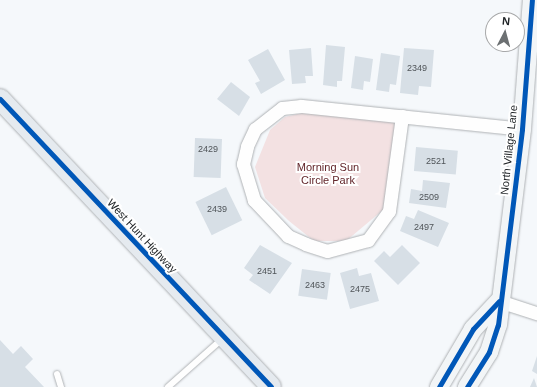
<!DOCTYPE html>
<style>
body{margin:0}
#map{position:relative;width:537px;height:387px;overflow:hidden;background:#f5f8fb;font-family:Helvetica,sans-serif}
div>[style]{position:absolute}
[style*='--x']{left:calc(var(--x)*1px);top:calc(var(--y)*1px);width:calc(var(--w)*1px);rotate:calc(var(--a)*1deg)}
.green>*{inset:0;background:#f3e1e2}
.building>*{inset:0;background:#d7dfe6;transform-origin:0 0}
.roads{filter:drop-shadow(0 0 1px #afb2b5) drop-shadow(0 0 1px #afb2b5)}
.lane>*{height:6px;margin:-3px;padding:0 3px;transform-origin:3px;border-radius:3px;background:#fefefe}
.street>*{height:13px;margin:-6.5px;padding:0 6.5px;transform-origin:6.5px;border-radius:6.5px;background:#fefefe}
.secondary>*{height:18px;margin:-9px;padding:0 9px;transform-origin:9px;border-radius:9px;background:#f2f5f7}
.primary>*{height:20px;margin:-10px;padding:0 10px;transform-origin:10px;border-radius:10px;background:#e5eaef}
.cycleway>*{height:5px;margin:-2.5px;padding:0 2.5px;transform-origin:2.5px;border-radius:2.5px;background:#0057b8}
span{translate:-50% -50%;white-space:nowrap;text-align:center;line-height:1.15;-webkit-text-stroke:4px #fff;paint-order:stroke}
.number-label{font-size:9px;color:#4f5458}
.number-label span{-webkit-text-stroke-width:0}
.street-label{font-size:11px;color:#222629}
.park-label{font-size:11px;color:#62262b}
.north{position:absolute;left:485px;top:12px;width:40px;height:40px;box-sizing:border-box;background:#fff;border:1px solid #a7a8a9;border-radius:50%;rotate:6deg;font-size:11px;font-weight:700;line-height:16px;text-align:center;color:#222629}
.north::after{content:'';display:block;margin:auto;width:14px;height:18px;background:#6c7072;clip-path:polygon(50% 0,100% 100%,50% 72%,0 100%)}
</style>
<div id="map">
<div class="green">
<div style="clip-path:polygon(306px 112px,397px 123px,383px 210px,346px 241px,314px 241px,289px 221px,265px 198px,255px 167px,270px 130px,285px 117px)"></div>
</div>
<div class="building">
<div style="clip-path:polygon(326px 45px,345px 47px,342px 81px,337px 81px,337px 87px,323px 85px)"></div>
<div style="clip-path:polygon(311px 48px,313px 76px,305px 76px,306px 83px,292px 84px,289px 50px)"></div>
<div style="clip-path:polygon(404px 48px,434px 50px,431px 87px,419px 86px,418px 95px,400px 93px)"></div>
<div style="clip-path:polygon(268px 49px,285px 80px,261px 94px,255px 83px,260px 81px,248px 60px)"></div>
<div style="clip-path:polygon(381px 53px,400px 56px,396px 85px,390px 84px,389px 92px,376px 90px)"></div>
<div style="clip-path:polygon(355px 56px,373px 59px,370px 82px,364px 81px,363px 90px,351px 88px)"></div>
<div style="clip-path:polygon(231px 82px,250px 97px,239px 116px,217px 99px)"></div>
<div style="left:195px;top:138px;width:27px;height:39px;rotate:2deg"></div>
<div style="left:416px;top:147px;width:42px;height:24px;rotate:5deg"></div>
<div style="clip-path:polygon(423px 180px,450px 183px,446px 208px,409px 203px,411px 189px,422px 191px)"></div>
<div style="left:226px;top:187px;width:37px;height:34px;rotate:64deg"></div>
<div style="clip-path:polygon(418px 210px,449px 223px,438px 247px,400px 231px,406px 216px,414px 219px)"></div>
<div style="clip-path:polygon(260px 245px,292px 263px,270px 294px,249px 280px,253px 275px,244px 268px)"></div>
<div style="clip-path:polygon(402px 245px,420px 263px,398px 285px,374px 261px,384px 251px,390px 257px)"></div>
<div style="clip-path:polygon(357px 268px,359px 276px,371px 273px,379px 301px,350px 309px,340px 273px)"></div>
<div style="left:302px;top:269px;width:29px;height:27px;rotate:8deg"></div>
<div style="clip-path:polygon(0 340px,13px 354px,21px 346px,33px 359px,25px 367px,44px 387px,0 387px)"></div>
<div style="clip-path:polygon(537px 356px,537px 374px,532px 371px)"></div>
<div style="clip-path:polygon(534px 378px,537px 387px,530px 387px)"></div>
</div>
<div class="roads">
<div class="lane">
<div style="--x:57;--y:374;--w:14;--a:73"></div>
<div style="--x:168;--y:387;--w:72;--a:-41.6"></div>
</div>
<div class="street">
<div style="--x:402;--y:116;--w:96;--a:97.8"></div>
<div style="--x:389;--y:211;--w:36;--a:126"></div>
<div style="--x:368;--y:240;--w:42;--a:165"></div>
<div style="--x:327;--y:251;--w:22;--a:-162"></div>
<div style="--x:306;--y:244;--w:20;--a:-156"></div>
<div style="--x:288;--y:236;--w:50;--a:-133.4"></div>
<div style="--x:254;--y:200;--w:38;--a:-107"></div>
<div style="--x:243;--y:164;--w:18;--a:-77"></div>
<div style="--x:247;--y:146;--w:19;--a:-65"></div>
<div style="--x:255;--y:129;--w:34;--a:-38"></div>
<div style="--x:282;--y:108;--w:19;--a:-6"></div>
<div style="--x:301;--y:106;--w:222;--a:5.9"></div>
<div style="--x:499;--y:301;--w:40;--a:18"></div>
</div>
<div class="secondary">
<div style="--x:439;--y:387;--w:67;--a:-59.6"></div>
<div style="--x:473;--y:329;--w:38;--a:-47"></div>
<div style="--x:467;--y:387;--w:41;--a:-57.8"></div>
<div style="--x:489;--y:352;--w:28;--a:-72"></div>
<div style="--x:498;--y:325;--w:197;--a:-83"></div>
<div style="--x:522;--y:129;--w:129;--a:-85.6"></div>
</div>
<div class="primary">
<div style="--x:0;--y:99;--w:395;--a:46.7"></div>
</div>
</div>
<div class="cycleway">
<div style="--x:0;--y:99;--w:395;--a:46.7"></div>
<div style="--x:439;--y:387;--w:67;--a:-59.6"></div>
<div style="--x:473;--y:329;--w:38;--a:-47"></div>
<div style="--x:467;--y:387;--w:41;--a:-57.8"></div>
<div style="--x:489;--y:352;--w:28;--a:-72"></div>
<div style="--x:498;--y:325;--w:197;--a:-83"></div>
<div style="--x:522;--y:129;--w:129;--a:-85.6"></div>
</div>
<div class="number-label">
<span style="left:417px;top:68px">2349</span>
<span style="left:208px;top:149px">2429</span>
<span style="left:436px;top:161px">2521</span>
<span style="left:429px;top:197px">2509</span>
<span style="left:217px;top:209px">2439</span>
<span style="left:424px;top:227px">2497</span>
<span style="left:267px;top:271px">2451</span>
<span style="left:315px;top:285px">2463</span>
<span style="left:360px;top:289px">2475</span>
</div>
<div class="street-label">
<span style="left:509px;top:150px;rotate:-84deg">North Village Lane</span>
<span style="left:142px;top:236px;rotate:47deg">West Hunt Highway</span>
</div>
<div class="park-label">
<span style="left:328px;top:174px">Morning Sun<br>Circle Park</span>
</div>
<div class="north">N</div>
</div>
